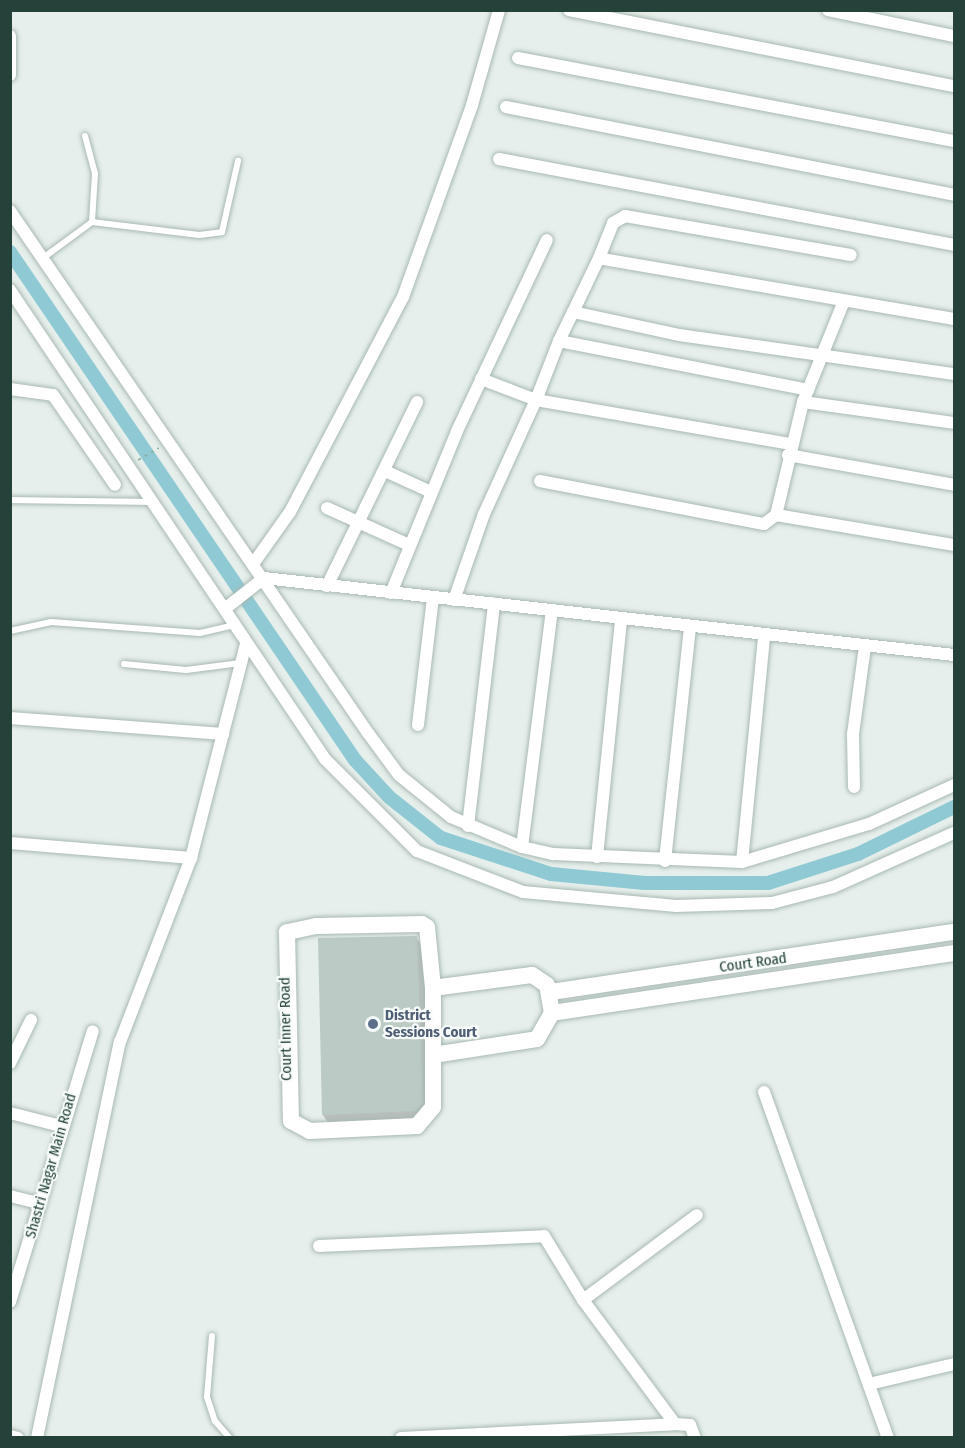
<!DOCTYPE html>
<style>
body{margin:0}
#map{position:relative;width:965px;height:1448px;overflow:hidden;background:#e6efeb;font-family:"Fira Sans Condensed",sans-serif}
div>[style]{position:absolute}
[style*='--x']{left:calc(var(--x)*1px);top:calc(var(--y)*1px);width:calc(var(--w)*1px);rotate:calc(var(--a)*1deg)}
.shadow>*{inset:0;background:#0003}
.canal>*{height:14px;margin:-7px;padding:0 7px;transform-origin:7px;border-radius:7px;background:#8ec9d4}
.building>*{inset:0;background:#bbcac4}
.path>*{height:2px;margin-top:-1px;transform-origin:0;background:repeating-linear-gradient(90deg,#86b3a5 0 3px,transparent 0 7.5px)}
.roads{filter:drop-shadow(0 0 2px #a8b8b2) drop-shadow(0 0 2px #a8b8b2)}
.lane>*{height:6px;margin:-3px;padding:0 3px;transform-origin:3px;border-radius:3px;background:#fff}
.street>*{height:12px;margin:-6px;padding:0 6px;transform-origin:6px;border-radius:6px;background:#fff}
.secondary>*{height:16px;margin:-8px;padding:0 8px;transform-origin:8px;border-radius:8px;background:#fff}
.dots>*{width:16px;height:16px;translate:-50% -50%;box-sizing:border-box;border:3px solid #f7fbf9;border-radius:50%}
span{translate:-50% -50%;white-space:nowrap;text-align:center;line-height:1.15;-webkit-text-stroke:4.5px #f7fbf9;paint-order:stroke}
.street-label{font-size:15px;color:#24423a}
.service-label{font-size:15px;color:#4e5e75;font-weight:700}
.left{translate:0 -50%;text-align:left}
.frame{position:absolute;inset:0;border:12px solid #24423a;pointer-events:none}
</style>
<div id="map">
<div class="shadow">
<div style="clip-path:polygon(416px 937px,425px 951px,430px 1118px,332px 1129px,323px 1115px)"></div>
</div>
<div class="canal">
<div style="--x:10;--y:252;--w:614;--a:55.82"></div>
<div style="--x:355;--y:760;--w:50;--a:47.4"></div>
<div style="--x:389;--y:797;--w:66;--a:38.3"></div>
<div style="--x:441;--y:838;--w:116;--a:18.1"></div>
<div style="--x:551;--y:874;--w:94;--a:5.5"></div>
<div style="--x:645;--y:883;--w:123;--a:0"></div>
<div style="--x:768;--y:883;--w:95;--a:-17.9"></div>
<div style="--x:858;--y:854;--w:107;--a:-26.1"></div>
</div>
<div class="building">
<div style="clip-path:polygon(417px 936px,423px 1103px,416px 1111px,322px 1115px,318px 938px)"></div>
</div>
<div class="path">
<div style="--x:138;--y:460;--w:24;--a:-30"></div>
</div>
<div class="roads">
<div class="lane">
<div style="--x:85;--y:136;--w:39;--a:75"></div>
<div style="--x:95;--y:174;--w:48;--a:93.6"></div>
<div style="--x:43;--y:258;--w:61;--a:-36.3"></div>
<div style="--x:92;--y:222;--w:108;--a:6.9"></div>
<div style="--x:199;--y:235;--w:23;--a:-7"></div>
<div style="--x:222;--y:232;--w:73;--a:-77.3"></div>
<div style="--x:10;--y:500;--w:141;--a:0.8"></div>
<div style="--x:10;--y:631;--w:42;--a:-12.4"></div>
<div style="--x:51;--y:622;--w:149;--a:4.2"></div>
<div style="--x:200;--y:633;--w:36;--a:-13"></div>
<div style="--x:124;--y:664;--w:62;--a:5.5"></div>
<div style="--x:186;--y:670;--w:55;--a:-7.3"></div>
<div style="--x:212;--y:1336;--w:61;--a:94.7"></div>
<div style="--x:207;--y:1397;--w:25;--a:72"></div>
<div style="--x:215;--y:1421;--w:23;--a:49"></div>
</div>
<div class="street">
<div style="--x:569;--y:10;--w:392;--a:11.2"></div>
<div style="--x:828;--y:10;--w:129;--a:11.7"></div>
<div style="--x:10;--y:36;--w:39;--a:90"></div>
<div style="--x:518;--y:58;--w:444;--a:10.8"></div>
<div style="--x:506;--y:107;--w:457;--a:11.1"></div>
<div style="--x:499;--y:159;--w:463;--a:10.7"></div>
<div style="--x:10;--y:211;--w:633;--a:55.56"></div>
<div style="--x:368;--y:733;--w:52;--a:53.6"></div>
<div style="--x:399;--y:775;--w:67;--a:38.9"></div>
<div style="--x:451;--y:817;--w:77;--a:22.9"></div>
<div style="--x:522;--y:847;--w:32;--a:13"></div>
<div style="--x:553;--y:854;--w:189;--a:2.4"></div>
<div style="--x:742;--y:862;--w:133;--a:-16.7"></div>
<div style="--x:869;--y:824;--w:94;--a:-24.6"></div>
<div style="--x:599;--y:258;--w:38;--a:-68"></div>
<div style="--x:613;--y:223;--w:14;--a:-30"></div>
<div style="--x:625;--y:216;--w:229;--a:9.8"></div>
<div style="--x:10;--y:290;--w:565;--a:56.11"></div>
<div style="--x:325;--y:759;--w:130;--a:45"></div>
<div style="--x:417;--y:851;--w:114;--a:21.1"></div>
<div style="--x:523;--y:892;--w:154;--a:5.2"></div>
<div style="--x:676;--y:906;--w:96;--a:-1.8"></div>
<div style="--x:772;--y:903;--w:63;--a:-14.7"></div>
<div style="--x:833;--y:887;--w:133;--a:-24.1"></div>
<div style="--x:573;--y:312;--w:32;--a:116"></div>
<div style="--x:559;--y:341;--w:254;--a:11.1"></div>
<div style="--x:808;--y:390;--w:13;--a:113"></div>
<div style="--x:803;--y:402;--w:152;--a:7.9"></div>
<div style="--x:954;--y:319;--w:360;--a:-170.3"></div>
<div style="--x:599;--y:258;--w:60;--a:115.7"></div>
<div style="--x:573;--y:312;--w:108;--a:12.2"></div>
<div style="--x:679;--y:335;--w:278;--a:8.1"></div>
<div style="--x:559;--y:341;--w:63;--a:111.3"></div>
<div style="--x:536;--y:400;--w:259;--a:9.8"></div>
<div style="--x:10;--y:389;--w:43;--a:7.9"></div>
<div style="--x:53;--y:395;--w:109;--a:55.4"></div>
<div style="--x:808;--y:390;--w:96;--a:-68"></div>
<div style="--x:803;--y:402;--w:116;--a:103.4"></div>
<div style="--x:776;--y:515;--w:181;--a:9.6"></div>
<div style="--x:788;--y:455;--w:169;--a:10.2"></div>
<div style="--x:385;--y:471;--w:51;--a:24.5"></div>
<div style="--x:540;--y:481;--w:228;--a:10.9"></div>
<div style="--x:764;--y:524;--w:15;--a:-37"></div>
<div style="--x:327;--y:508;--w:90;--a:24.3"></div>
<div style="--x:253;--y:564;--w:64;--a:-54.6"></div>
<div style="--x:290;--y:512;--w:243;--a:-62.3"></div>
<div style="--x:403;--y:297;--w:204;--a:-70.2"></div>
<div style="--x:472;--y:105;--w:99;--a:-74.1"></div>
<div style="--x:327;--y:586;--w:205;--a:-63.9"></div>
<div style="--x:391;--y:593;--w:175;--a:-67.8"></div>
<div style="--x:457;--y:431;--w:211;--a:-64.8"></div>
<div style="--x:454;--y:600;--w:91;--a:-70.8"></div>
<div style="--x:484;--y:514;--w:125;--a:-65.5"></div>
<div style="--x:536;--y:400;--w:59;--a:-159.1"></div>
<div style="--x:226;--y:608;--w:48;--a:-38.3"></div>
<div style="--x:264;--y:578;--w:694;--a:6.37"></div>
<div style="--x:10;--y:718;--w:214;--a:4.3"></div>
<div style="--x:418;--y:725;--w:128;--a:-83.3"></div>
<div style="--x:854;--y:787;--w:53;--a:-91.1"></div>
<div style="--x:853;--y:734;--w:89;--a:-82.2"></div>
<div style="--x:468;--y:826;--w:224;--a:-83.3"></div>
<div style="--x:10;--y:843;--w:182;--a:4.7"></div>
<div style="--x:522;--y:847;--w:238;--a:-82.8"></div>
<div style="--x:597;--y:857;--w:239;--a:-84.2"></div>
<div style="--x:665;--y:861;--w:234;--a:-83.9"></div>
<div style="--x:742;--y:862;--w:227;--a:-84.4"></div>
<div style="--x:10;--y:1063;--w:48;--a:-64"></div>
<div style="--x:764;--y:1092;--w:368;--a:70.3"></div>
<div style="--x:10;--y:1113;--w:53;--a:14.3"></div>
<div style="--x:10;--y:1196;--w:29;--a:14"></div>
<div style="--x:319;--y:1246;--w:225;--a:-2.5"></div>
<div style="--x:544;--y:1236;--w:75;--a:58.6"></div>
<div style="--x:583;--y:1300;--w:154;--a:53.4"></div>
<div style="--x:583;--y:1300;--w:142;--a:-36.7"></div>
<div style="--x:10;--y:1302;--w:283;--a:-73"></div>
<div style="--x:869;--y:1384;--w:87;--a:-13.2"></div>
<div style="--x:10;--y:1436;--w:8;--a:14"></div>
<div style="--x:37;--y:1438;--w:405;--a:-78.2"></div>
<div style="--x:120;--y:1042;--w:197;--a:-68.9"></div>
<div style="--x:191;--y:858;--w:221;--a:-75.6"></div>
<div style="--x:401;--y:1438;--w:274;--a:-2.9"></div>
<div style="--x:675;--y:1424;--w:15;--a:4"></div>
<div style="--x:690;--y:1425;--w:14;--a:69"></div>
</div>
<div class="secondary">
<div style="--x:433;--y:988;--w:61;--a:-95.6"></div>
<div style="--x:427;--y:927;--w:6;--a:-149"></div>
<div style="--x:422;--y:924;--w:106;--a:178.9"></div>
<div style="--x:316;--y:926;--w:30;--a:168"></div>
<div style="--x:287;--y:932;--w:189;--a:88.8"></div>
<div style="--x:291;--y:1121;--w:21;--a:28"></div>
<div style="--x:310;--y:1131;--w:107;--a:-2.7"></div>
<div style="--x:417;--y:1126;--w:25;--a:-50"></div>
<div style="--x:433;--y:1107;--w:52;--a:-90"></div>
<div style="--x:551;--y:992;--w:407;--a:-8.5"></div>
<div style="--x:552;--y:1013;--w:28;--a:-100"></div>
<div style="--x:547;--y:985;--w:18;--a:-146"></div>
<div style="--x:532;--y:975;--w:100;--a:172.5"></div>
<div style="--x:433;--y:988;--w:67;--a:90"></div>
<div style="--x:433;--y:1055;--w:105;--a:-8.7"></div>
<div style="--x:537;--y:1039;--w:30;--a:-60"></div>
<div style="--x:552;--y:1013;--w:406;--a:-8.5"></div>
</div>
</div>
<div class="dots">
<div style="left:373px;top:1024px;background:#5c6f8a"></div>
</div>
<div class="street-label">
<span style="left:753px;top:963px;rotate:-8deg">Court Road</span>
<span style="left:286px;top:1029px;rotate:-91deg">Court Inner Road</span>
<span style="left:51px;top:1166px;rotate:-74deg">Shastri Nagar Main Road</span>
</div>
<div class="service-label">
<span class="left" style="left:385px;top:1024px">District<br>Sessions Court</span>
</div>
<div class="frame"></div>
</div>
